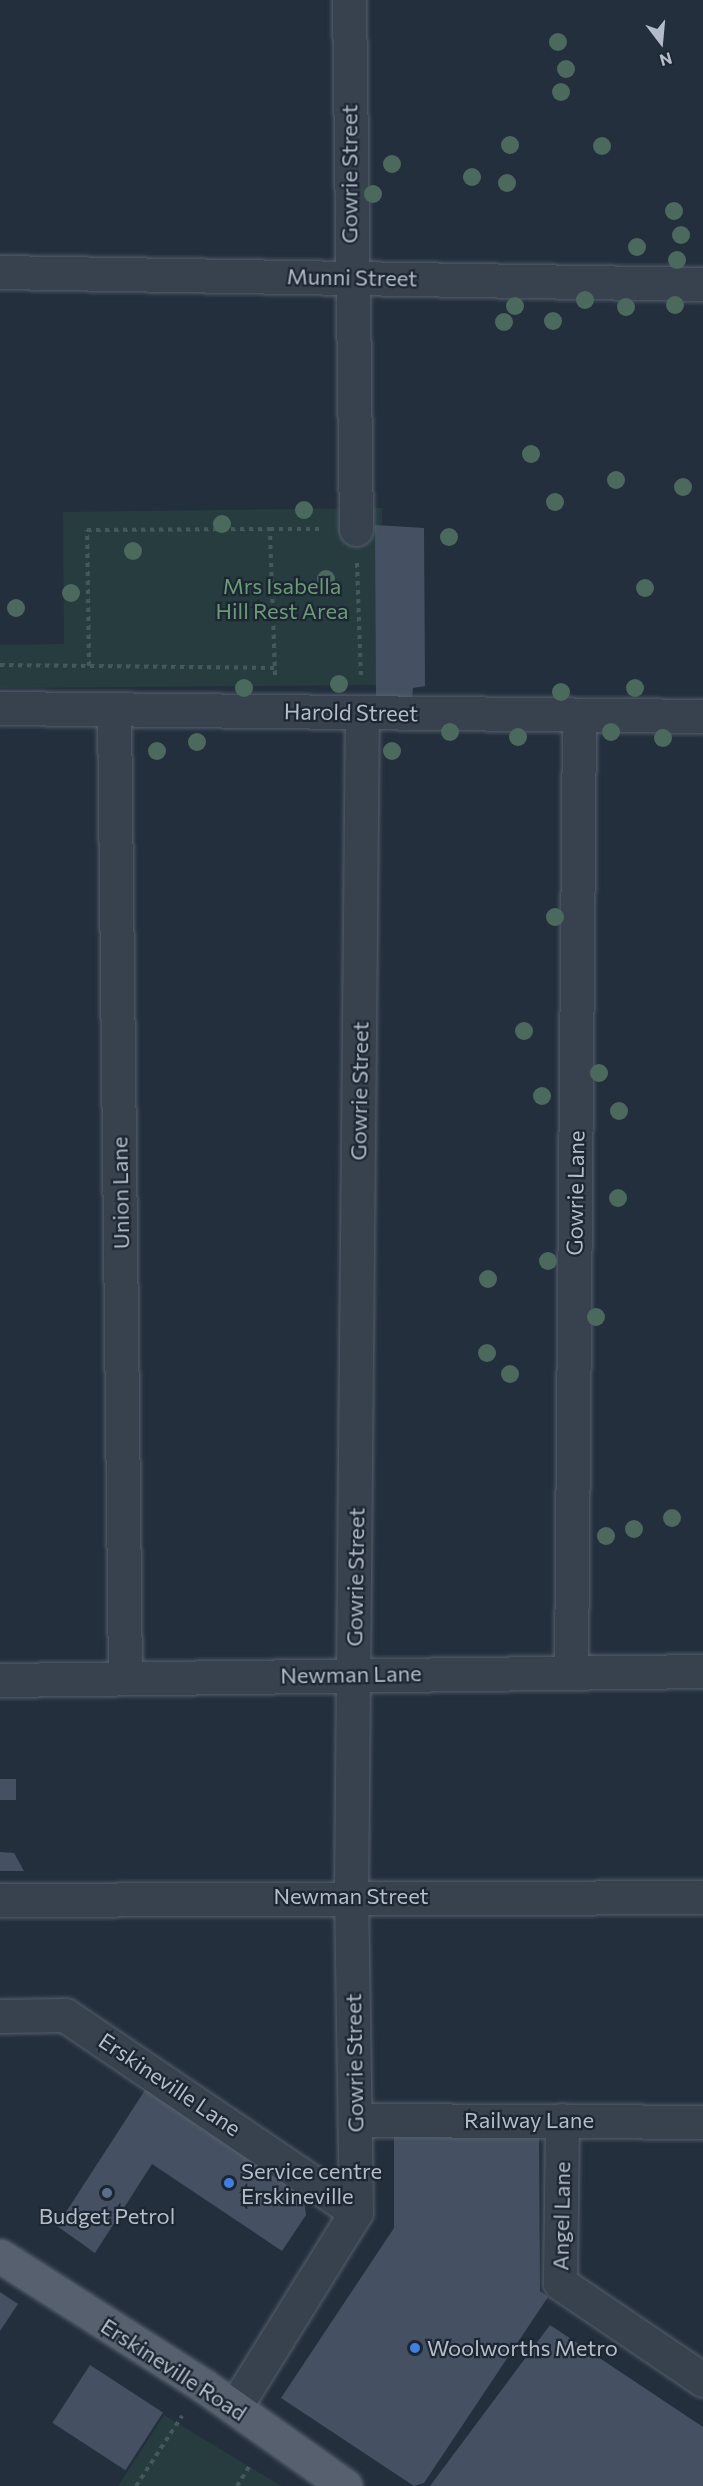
<!DOCTYPE html>
<style>
body{margin:0}
#map{position:relative;width:703px;height:2486px;overflow:hidden;background:#242f3e;font-family:Commissioner,sans-serif}
div>[style]{position:absolute}
[style*='--x']{left:calc(var(--x)*1px);top:calc(var(--y)*1px);width:calc(var(--w)*1px);rotate:calc(var(--a)*1deg)}
.green>*{inset:0;background:#263c3f}
.building>*{inset:0;background:#455162;transform-origin:0 0}
.path>*{height:4px;margin-top:-2px;transform-origin:0;background:repeating-linear-gradient(90deg,#44595c 0 4.5px,transparent 0 9px)}
.roads{filter:drop-shadow(0 0 2px #565f6c) drop-shadow(0 0 2px #565f6c)}
.minor>*{height:33px;margin:-16.5px;padding:0 16.5px;transform-origin:16.5px;border-radius:16.5px;background:#38414e}
.major>*{height:33px;margin:-16.5px;padding:0 16.5px;transform-origin:16.5px;border-radius:16.5px;background:#56606e}
.trees>*{width:18px;height:18px;margin:-9px;border-radius:50%;background:#4b6a5d}
.dots>*{width:16px;height:16px;translate:-50% -50%;box-sizing:border-box;border:3px solid #1d2633;border-radius:50%}
span{translate:-50% -50%;white-space:nowrap;text-align:center;line-height:1.15;-webkit-text-stroke:4.5px #1d2633;paint-order:stroke}
.street-label{font-size:22px;color:#b4bcc9}
.park-label{font-size:22px;color:#6b9a76}
.poi-label{font-size:22px;color:#b4bcc9}
.left{translate:0 -50%;text-align:left}
.north{position:absolute;left:631px;top:12px;width:60px;height:60px;-webkit-text-stroke:4px #1d2633;paint-order:stroke;rotate:164deg;font-size:16px;font-weight:700;line-height:24px;text-align:center;color:#b4bcc9}
.north::after{content:'';display:block;margin:auto;width:21px;height:27px;background:#b4bcc9;clip-path:polygon(50% 0,100% 100%,50% 72%,0 100%)}
</style>
<div id="map">
<div class="green">
<div style="clip-path:polygon(382px 508px,383px 685px,0 688px,0 645px,64px 644px,63px 512px)"></div>
<div style="clip-path:polygon(164px 2415px,281px 2486px,118px 2486px)"></div>
</div>
<div class="building">
<div style="clip-path:polygon(375px 525px,424px 528px,425px 686px,413px 688px,412px 699px,376px 698px)"></div>
<div style="left:0;top:1779px;width:16px;height:21px"></div>
<div style="clip-path:polygon(0 1852px,14px 1853px,24px 1871px,0 1871px)"></div>
<div style="clip-path:polygon(147px 2087px,303px 2192px,306px 2215px,282px 2251px,152px 2164px,95px 2253px,57px 2226px)"></div>
<div style="clip-path:polygon(539px 2130px,540px 2291px,548px 2297px,424px 2483px,414px 2486px,281px 2398px,394px 2228px,394px 2131px)"></div>
<div style="clip-path:polygon(0 2292px,18px 2304px,0 2331px)"></div>
<div style="clip-path:polygon(550px 2325px,703px 2427px,703px 2486px,430px 2486px)"></div>
<div style="left:90px;top:2365px;width:87px;height:69px;rotate:33deg"></div>
</div>
<div class="path">
<div style="--x:357;--y:563;--w:113;--a:88"></div>
<div style="--x:0;--y:665;--w:275;--a:0.6"></div>
<div style="--x:89;--y:666;--w:136;--a:-90.8"></div>
<div style="--x:87;--y:530;--w:183;--a:-0.3"></div>
<div style="--x:275;--y:675;--w:146;--a:-92"></div>
<div style="--x:270;--y:529;--w:50;--a:0"></div>
<div style="--x:136;--y:2486;--w:84;--a:-56.7"></div>
<div style="--x:237;--y:2486;--w:26;--a:-58"></div>
</div>
<div class="roads">
<div class="minor">
<div style="--x:349;--y:0;--w:529;--a:89.24"></div>
<div style="--x:0;--y:272;--w:703;--a:0.98"></div>
<div style="--x:0;--y:708;--w:703;--a:0.65"></div>
<div style="--x:114;--y:709;--w:969;--a:89.35"></div>
<div style="--x:571;--y:1670;--w:955;--a:-89.52"></div>
<div style="--x:0;--y:1680;--w:703;--a:-0.73"></div>
<div style="--x:0;--y:1900;--w:703;--a:-0.24"></div>
<div style="--x:0;--y:2016;--w:65;--a:-0.9"></div>
<div style="--x:65;--y:2015;--w:351;--a:34.1"></div>
<div style="--x:355;--y:2120;--w:348;--a:0.3"></div>
<div style="--x:562;--y:2120;--w:163;--a:90.7"></div>
<div style="--x:560;--y:2283;--w:173;--a:34.1"></div>
<div style="--x:235;--y:2407;--w:229;--a:-58.2"></div>
<div style="--x:356;--y:2212;--w:317;--a:-90.9"></div>
<div style="--x:351;--y:1895;--w:1182;--a:-89.47"></div>
</div>
<div class="major">
<div style="--x:0;--y:2256;--w:242;--a:32.5"></div>
<div style="--x:204;--y:2386;--w:173;--a:35.3"></div>
</div>
</div>
<div class="trees">
<div style="left:558px;top:42px"></div>
<div style="left:566px;top:69px"></div>
<div style="left:561px;top:92px"></div>
<div style="left:510px;top:145px"></div>
<div style="left:602px;top:146px"></div>
<div style="left:392px;top:164px"></div>
<div style="left:472px;top:177px"></div>
<div style="left:507px;top:183px"></div>
<div style="left:373px;top:194px"></div>
<div style="left:674px;top:211px"></div>
<div style="left:681px;top:235px"></div>
<div style="left:637px;top:247px"></div>
<div style="left:677px;top:260px"></div>
<div style="left:585px;top:300px"></div>
<div style="left:675px;top:305px"></div>
<div style="left:515px;top:306px"></div>
<div style="left:626px;top:307px"></div>
<div style="left:553px;top:321px"></div>
<div style="left:504px;top:322px"></div>
<div style="left:531px;top:454px"></div>
<div style="left:616px;top:480px"></div>
<div style="left:683px;top:487px"></div>
<div style="left:555px;top:502px"></div>
<div style="left:304px;top:510px"></div>
<div style="left:222px;top:524px"></div>
<div style="left:449px;top:537px"></div>
<div style="left:133px;top:551px"></div>
<div style="left:326px;top:579px"></div>
<div style="left:645px;top:588px"></div>
<div style="left:71px;top:593px"></div>
<div style="left:16px;top:608px"></div>
<div style="left:339px;top:684px"></div>
<div style="left:244px;top:688px"></div>
<div style="left:635px;top:688px"></div>
<div style="left:561px;top:692px"></div>
<div style="left:450px;top:732px"></div>
<div style="left:611px;top:732px"></div>
<div style="left:518px;top:737px"></div>
<div style="left:663px;top:738px"></div>
<div style="left:197px;top:742px"></div>
<div style="left:157px;top:751px"></div>
<div style="left:392px;top:751px"></div>
<div style="left:555px;top:917px"></div>
<div style="left:524px;top:1031px"></div>
<div style="left:599px;top:1073px"></div>
<div style="left:542px;top:1096px"></div>
<div style="left:619px;top:1111px"></div>
<div style="left:618px;top:1198px"></div>
<div style="left:548px;top:1261px"></div>
<div style="left:488px;top:1279px"></div>
<div style="left:596px;top:1317px"></div>
<div style="left:487px;top:1353px"></div>
<div style="left:510px;top:1374px"></div>
<div style="left:672px;top:1518px"></div>
<div style="left:634px;top:1529px"></div>
<div style="left:606px;top:1536px"></div>
</div>
<div class="dots">
<div style="left:229px;top:2183px;background:#3f7fe0"></div>
<div style="left:107px;top:2193px;background:#5c6f8a"></div>
<div style="left:415px;top:2348px;background:#3f7fe0"></div>
</div>
<div class="street-label">
<span style="left:349px;top:174px;rotate:-90deg">Gowrie Street</span>
<span style="left:352px;top:277px;rotate:1deg">Munni Street</span>
<span style="left:351px;top:712px;rotate:1deg">Harold Street</span>
<span style="left:359px;top:1091px;rotate:-89deg">Gowrie Street</span>
<span style="left:120px;top:1193px;rotate:-91deg">Union Lane</span>
<span style="left:575px;top:1193px;rotate:-89deg">Gowrie Lane</span>
<span style="left:355px;top:1577px;rotate:-89deg">Gowrie Street</span>
<span style="left:351px;top:1674px;rotate:-1deg">Newman Lane</span>
<span style="left:351px;top:1896px">Newman Street</span>
<span style="left:354px;top:2063px;rotate:-91deg">Gowrie Street</span>
<span style="left:170px;top:2084px;rotate:34deg">Erskineville Lane</span>
<span style="left:529px;top:2120px">Railway Lane</span>
<span style="left:561px;top:2216px;rotate:-89deg">Angel Lane</span>
<span style="left:174px;top:2369px;rotate:33deg">Erskineville Road</span>
</div>
<div class="park-label">
<span style="left:282px;top:598px">Mrs Isabella<br>Hill Rest Area</span>
</div>
<div class="poi-label">
<span class="left" style="left:241px;top:2183px">Service centre<br>Erskineville</span>
<span style="left:107px;top:2216px">Budget Petrol</span>
<span class="left" style="left:427px;top:2348px">Woolworths Metro</span>
</div>
<div class="north">N</div>
</div>
